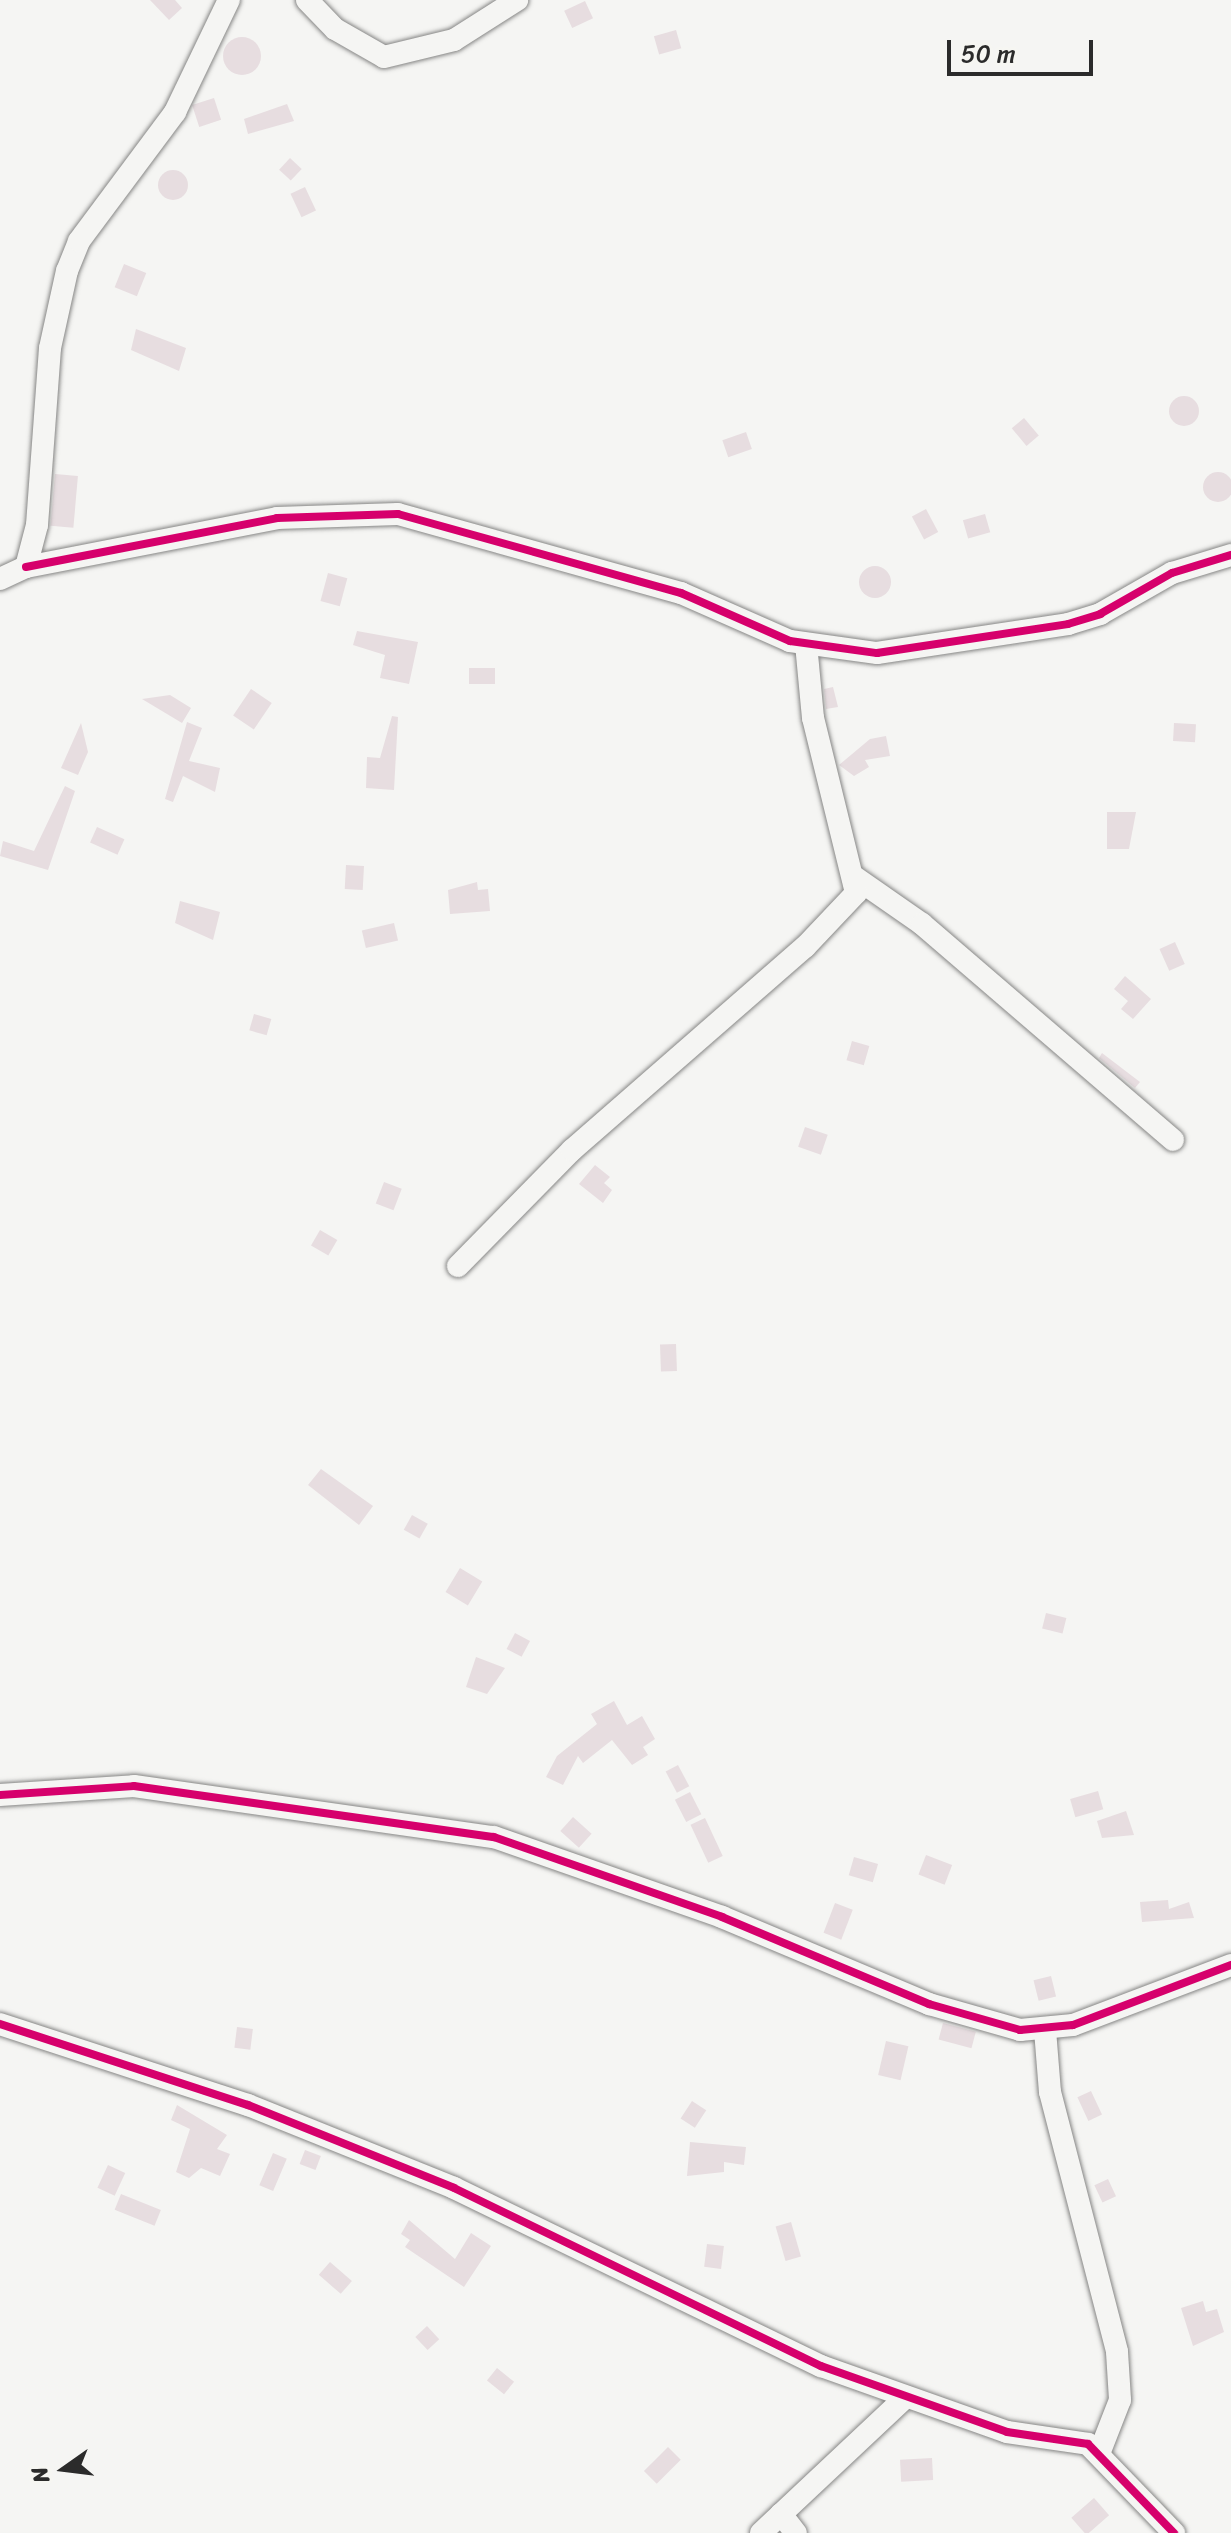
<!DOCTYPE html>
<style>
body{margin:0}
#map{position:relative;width:1231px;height:2533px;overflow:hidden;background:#f5f5f3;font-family:Sriracha,sans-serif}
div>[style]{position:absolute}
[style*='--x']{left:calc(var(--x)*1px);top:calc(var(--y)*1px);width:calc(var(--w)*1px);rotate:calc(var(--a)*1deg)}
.building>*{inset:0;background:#e7dde0;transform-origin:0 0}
.round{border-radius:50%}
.roads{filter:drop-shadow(0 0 2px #868685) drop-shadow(0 0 2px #868685)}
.street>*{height:22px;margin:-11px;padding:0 11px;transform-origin:11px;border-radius:11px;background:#f5f5f3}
.cycleway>*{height:8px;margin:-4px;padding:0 4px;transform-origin:4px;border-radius:4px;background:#d6006c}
span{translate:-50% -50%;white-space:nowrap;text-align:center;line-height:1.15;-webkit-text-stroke:6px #f6f6f2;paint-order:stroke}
.north{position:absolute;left:24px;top:2429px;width:80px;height:80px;-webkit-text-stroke:6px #f6f6f2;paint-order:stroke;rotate:256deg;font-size:22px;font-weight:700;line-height:32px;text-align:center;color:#2b2b2b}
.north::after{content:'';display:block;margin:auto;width:28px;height:36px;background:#2b2b2b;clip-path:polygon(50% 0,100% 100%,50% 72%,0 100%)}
.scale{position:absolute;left:947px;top:40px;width:146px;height:36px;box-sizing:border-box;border:4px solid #2b2b2b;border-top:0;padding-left:10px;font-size:24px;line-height:28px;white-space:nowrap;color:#2b2b2b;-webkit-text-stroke:6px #f6f6f2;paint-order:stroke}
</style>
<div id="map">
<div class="building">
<div style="clip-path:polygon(150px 0,175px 0,182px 8px,169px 20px)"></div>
<div style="left:585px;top:1px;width:19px;height:23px;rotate:65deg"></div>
<div style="left:676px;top:30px;width:19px;height:23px;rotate:74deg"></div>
<div class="round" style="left:223px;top:37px;width:38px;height:38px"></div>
<div style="left:214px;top:98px;width:23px;height:23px;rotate:72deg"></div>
<div style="clip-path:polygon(287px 104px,294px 121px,248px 134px,244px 119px)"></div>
<div style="left:290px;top:158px;width:16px;height:16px;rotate:43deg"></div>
<div class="round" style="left:158px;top:170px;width:30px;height:30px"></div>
<div style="left:305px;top:187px;width:26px;height:16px;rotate:65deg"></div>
<div style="left:124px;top:264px;width:24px;height:25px;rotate:22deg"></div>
<div style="clip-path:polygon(136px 329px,186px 348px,179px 371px,131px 350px)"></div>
<div class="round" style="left:1169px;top:396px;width:30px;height:30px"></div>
<div style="left:1024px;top:418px;width:23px;height:16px;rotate:50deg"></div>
<div style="left:746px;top:432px;width:18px;height:25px;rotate:71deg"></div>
<div class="round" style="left:1203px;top:472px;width:30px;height:30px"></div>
<div style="left:55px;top:474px;width:23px;height:52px;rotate:5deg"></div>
<div style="left:926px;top:509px;width:26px;height:16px;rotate:62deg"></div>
<div style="left:985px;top:514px;width:19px;height:23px;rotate:74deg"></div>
<div class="round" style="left:859px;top:566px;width:32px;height:32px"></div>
<div style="left:328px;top:573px;width:20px;height:29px;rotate:15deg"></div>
<div style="clip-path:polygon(357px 631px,418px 642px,409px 684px,380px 678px,385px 655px,353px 645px)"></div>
<div style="left:495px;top:668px;width:16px;height:26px;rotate:90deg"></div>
<div style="clip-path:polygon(833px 687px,838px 707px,826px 709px,824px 689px)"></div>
<div style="left:251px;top:689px;width:25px;height:32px;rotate:34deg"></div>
<div style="clip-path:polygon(170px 695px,191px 708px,182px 723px,142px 699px)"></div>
<div style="clip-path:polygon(392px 716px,398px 717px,394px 790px,366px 788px,367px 757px,380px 758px)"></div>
<div style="clip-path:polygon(187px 722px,202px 728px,189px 761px,220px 768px,215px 792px,183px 776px,173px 802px,165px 799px)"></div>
<div style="clip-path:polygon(81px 723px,88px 752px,78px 775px,61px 768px)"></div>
<div style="left:1174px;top:723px;width:22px;height:18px;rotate:3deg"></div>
<div style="clip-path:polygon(886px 736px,890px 756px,865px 760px,869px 767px,854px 776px,839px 765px,870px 739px)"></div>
<div style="clip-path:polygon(65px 786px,75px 791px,48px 870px,0 856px,3px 841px,34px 851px)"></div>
<div style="clip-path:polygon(1107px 812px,1136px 812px,1129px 849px,1107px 849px)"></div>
<div style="left:97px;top:827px;width:30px;height:17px;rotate:24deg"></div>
<div style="left:346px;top:865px;width:18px;height:24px;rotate:3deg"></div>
<div style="clip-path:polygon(477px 882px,478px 890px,488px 889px,490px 911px,450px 914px,448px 890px)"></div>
<div style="clip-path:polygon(180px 901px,220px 912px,213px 940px,175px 923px)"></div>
<div style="left:394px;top:923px;width:18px;height:33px;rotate:77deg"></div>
<div style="left:1175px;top:942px;width:24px;height:17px;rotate:66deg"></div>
<div style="clip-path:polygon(1125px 976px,1151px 999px,1133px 1019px,1121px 1009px,1128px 1001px,1114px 989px)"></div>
<div style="left:254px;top:1014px;width:18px;height:17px;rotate:16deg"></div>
<div style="left:852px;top:1041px;width:18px;height:20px;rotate:16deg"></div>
<div style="clip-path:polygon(1102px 1053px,1140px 1082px,1135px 1088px,1099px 1058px)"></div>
<div style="left:805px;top:1127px;width:24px;height:21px;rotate:19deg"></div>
<div style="clip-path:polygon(595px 1165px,610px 1177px,604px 1183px,612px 1190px,603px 1203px,579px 1184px)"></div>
<div style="left:384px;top:1182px;width:19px;height:23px;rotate:21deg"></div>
<div style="left:320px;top:1230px;width:20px;height:18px;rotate:30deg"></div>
<div style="left:676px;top:1344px;width:27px;height:16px;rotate:88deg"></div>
<div style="clip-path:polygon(321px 1469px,373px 1506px,359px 1525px,308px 1485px)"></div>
<div style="left:412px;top:1515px;width:18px;height:17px;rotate:29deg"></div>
<div style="left:460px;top:1568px;width:26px;height:28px;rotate:31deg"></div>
<div style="left:1046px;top:1613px;width:21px;height:16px;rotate:14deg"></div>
<div style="left:515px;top:1633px;width:17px;height:18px;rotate:28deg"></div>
<div style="clip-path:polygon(476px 1657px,505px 1668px,487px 1694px,466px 1687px)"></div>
<div style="clip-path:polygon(614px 1701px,627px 1725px,642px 1716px,655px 1739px,643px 1747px,648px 1755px,632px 1765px,612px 1740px,583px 1763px,578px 1756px,563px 1785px,546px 1777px,557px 1756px,597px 1724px,591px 1714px)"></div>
<div style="left:678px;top:1765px;width:24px;height:14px;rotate:62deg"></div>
<div style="left:1098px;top:1791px;width:19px;height:29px;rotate:74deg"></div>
<div style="left:690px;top:1792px;width:25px;height:17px;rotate:63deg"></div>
<div style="clip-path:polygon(1126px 1811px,1134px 1835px,1102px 1838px,1097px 1821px)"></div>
<div style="left:573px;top:1817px;width:25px;height:19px;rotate:42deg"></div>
<div style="left:705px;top:1818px;width:42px;height:16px;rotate:65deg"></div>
<div style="left:926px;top:1855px;width:28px;height:21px;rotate:21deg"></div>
<div style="left:854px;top:1857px;width:25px;height:19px;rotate:16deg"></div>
<div style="clip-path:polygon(1168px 1900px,1169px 1909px,1189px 1902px,1194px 1918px,1142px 1922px,1140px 1902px)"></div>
<div style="left:835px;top:1903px;width:19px;height:32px;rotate:21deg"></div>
<div style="left:1051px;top:1976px;width:21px;height:18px;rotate:76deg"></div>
<div style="left:943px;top:2023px;width:34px;height:17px;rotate:15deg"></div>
<div style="left:237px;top:2027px;width:16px;height:21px;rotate:7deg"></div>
<div style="left:886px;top:2041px;width:23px;height:35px;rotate:13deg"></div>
<div style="left:1091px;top:2091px;width:26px;height:15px;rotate:65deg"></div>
<div style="left:692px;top:2101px;width:17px;height:21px;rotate:33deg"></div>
<div style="clip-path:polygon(177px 2105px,227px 2135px,217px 2149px,230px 2154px,220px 2176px,201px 2168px,189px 2178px,176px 2172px,190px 2129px,171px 2120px)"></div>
<div style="clip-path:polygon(690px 2142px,746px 2147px,744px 2165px,724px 2162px,724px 2172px,687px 2176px)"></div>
<div style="left:305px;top:2150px;width:17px;height:15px;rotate:21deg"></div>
<div style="left:273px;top:2153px;width:15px;height:35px;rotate:23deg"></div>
<div style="left:108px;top:2165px;width:19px;height:25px;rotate:25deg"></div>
<div style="left:1108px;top:2179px;width:19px;height:15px;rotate:65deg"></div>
<div style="left:121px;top:2194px;width:43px;height:17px;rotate:22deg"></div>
<div style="clip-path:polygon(409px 2220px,455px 2259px,471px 2233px,491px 2246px,464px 2287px,405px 2247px,410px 2240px,401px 2234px)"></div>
<div style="left:791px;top:2222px;width:36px;height:16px;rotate:74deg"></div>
<div style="left:707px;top:2244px;width:17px;height:23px;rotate:7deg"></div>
<div style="left:330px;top:2262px;width:29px;height:17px;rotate:41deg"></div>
<div style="clip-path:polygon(1203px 2301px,1206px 2312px,1217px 2309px,1224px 2332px,1193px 2346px,1181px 2308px)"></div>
<div style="left:427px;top:2326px;width:18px;height:16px;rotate:47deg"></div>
<div style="left:497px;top:2368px;width:22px;height:16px;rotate:39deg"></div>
<div style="left:668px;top:2447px;width:18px;height:34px;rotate:45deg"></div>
<div style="left:932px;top:2458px;width:22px;height:32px;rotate:87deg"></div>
<div style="left:1094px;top:2498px;width:23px;height:30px;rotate:49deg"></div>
</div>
<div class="roads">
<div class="street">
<div style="--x:307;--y:0;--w:40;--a:46"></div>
<div style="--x:335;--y:29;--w:56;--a:29.7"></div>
<div style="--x:384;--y:57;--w:72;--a:-13.7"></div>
<div style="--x:454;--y:40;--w:75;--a:-32.4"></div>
<div style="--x:26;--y:567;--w:256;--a:-11"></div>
<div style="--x:277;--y:518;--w:121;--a:-1.9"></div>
<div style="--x:398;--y:514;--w:294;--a:15.6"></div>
<div style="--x:681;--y:593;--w:119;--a:23.8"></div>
<div style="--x:790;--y:641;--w:88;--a:7.9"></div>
<div style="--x:877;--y:653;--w:193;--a:-8.6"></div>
<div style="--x:1068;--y:624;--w:34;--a:-17"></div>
<div style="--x:1100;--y:614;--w:83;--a:-29.7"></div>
<div style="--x:1172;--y:573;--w:62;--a:-17"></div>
<div style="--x:0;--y:579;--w:29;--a:-25"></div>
<div style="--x:26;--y:567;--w:43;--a:-75.3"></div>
<div style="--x:37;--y:525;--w:177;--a:-85.8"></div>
<div style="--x:50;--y:348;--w:79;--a:-77.6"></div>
<div style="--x:67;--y:271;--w:32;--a:-68"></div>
<div style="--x:79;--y:241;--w:161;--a:-53.3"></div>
<div style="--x:175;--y:112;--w:124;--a:-64.3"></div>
<div style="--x:856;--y:878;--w:80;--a:34.9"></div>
<div style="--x:922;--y:924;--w:331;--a:40.7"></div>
<div style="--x:458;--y:1266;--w:163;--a:-45.5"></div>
<div style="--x:572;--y:1150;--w:309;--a:-41.1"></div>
<div style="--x:805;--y:947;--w:74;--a:-46.6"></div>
<div style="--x:856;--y:893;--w:180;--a:-103.8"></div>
<div style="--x:813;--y:718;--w:74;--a:-95.4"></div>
<div style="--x:0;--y:1795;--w:134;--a:-3.8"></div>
<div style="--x:134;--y:1786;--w:364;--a:8.1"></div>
<div style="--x:494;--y:1837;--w:242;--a:19.3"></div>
<div style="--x:722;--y:1917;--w:225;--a:22.8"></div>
<div style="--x:929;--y:2004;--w:95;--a:15.9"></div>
<div style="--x:1020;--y:2030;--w:53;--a:-5.4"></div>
<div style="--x:1073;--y:2025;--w:169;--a:-20.8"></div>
<div style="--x:0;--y:2024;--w:261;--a:18.1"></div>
<div style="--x:248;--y:2105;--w:222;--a:21.9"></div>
<div style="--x:454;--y:2188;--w:408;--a:25.9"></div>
<div style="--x:821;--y:2366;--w:197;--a:19.5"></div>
<div style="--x:1007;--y:2432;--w:82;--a:8.4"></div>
<div style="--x:1088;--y:2444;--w:124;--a:46"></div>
<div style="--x:1045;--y:2030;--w:62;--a:85.4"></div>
<div style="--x:1050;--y:2092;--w:268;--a:75.5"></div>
<div style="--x:1117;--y:2352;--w:48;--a:86.4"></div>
<div style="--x:1120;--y:2400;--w:58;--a:111.3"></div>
<div style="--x:781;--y:2514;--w:24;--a:52"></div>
<div style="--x:761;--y:2533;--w:199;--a:-43.2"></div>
</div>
</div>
<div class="cycleway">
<div style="--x:26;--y:567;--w:256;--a:-11"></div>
<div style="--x:277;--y:518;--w:121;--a:-1.9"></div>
<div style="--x:398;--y:514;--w:294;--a:15.6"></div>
<div style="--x:681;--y:593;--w:119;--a:23.8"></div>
<div style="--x:790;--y:641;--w:88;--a:7.9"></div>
<div style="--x:877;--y:653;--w:193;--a:-8.6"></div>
<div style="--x:1068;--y:624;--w:34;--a:-17"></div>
<div style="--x:1100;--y:614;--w:83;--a:-29.7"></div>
<div style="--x:1172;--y:573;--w:62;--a:-17"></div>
<div style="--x:0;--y:1795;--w:134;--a:-3.8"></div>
<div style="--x:134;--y:1786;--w:364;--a:8.1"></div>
<div style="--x:494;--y:1837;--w:242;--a:19.3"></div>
<div style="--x:722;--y:1917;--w:225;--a:22.8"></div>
<div style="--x:929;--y:2004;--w:95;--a:15.9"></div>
<div style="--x:1020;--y:2030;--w:53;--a:-5.4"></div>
<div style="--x:1073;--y:2025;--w:169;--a:-20.8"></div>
<div style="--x:0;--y:2024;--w:261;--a:18.1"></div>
<div style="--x:248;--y:2105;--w:222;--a:21.9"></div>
<div style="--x:454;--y:2188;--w:408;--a:25.9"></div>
<div style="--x:821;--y:2366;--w:197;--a:19.5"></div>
<div style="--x:1007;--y:2432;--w:82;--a:8.4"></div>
<div style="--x:1088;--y:2444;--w:124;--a:46"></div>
</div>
<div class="north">N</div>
<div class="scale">50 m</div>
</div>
